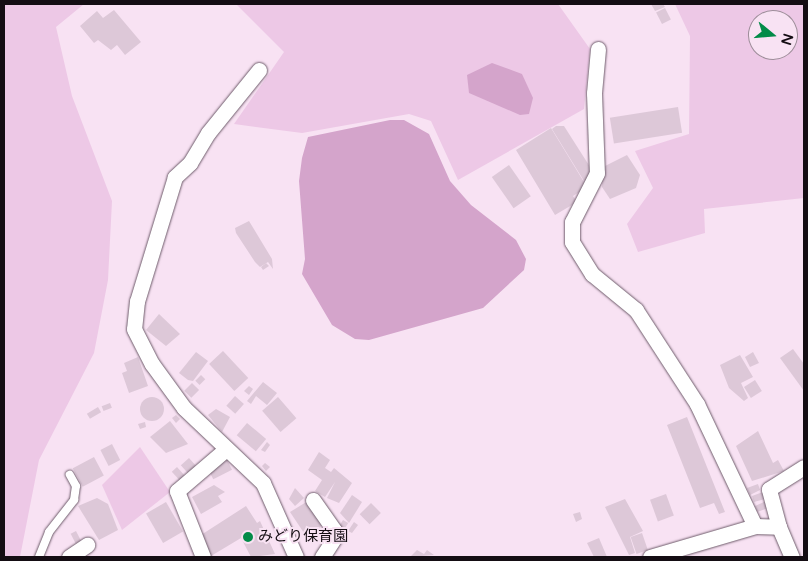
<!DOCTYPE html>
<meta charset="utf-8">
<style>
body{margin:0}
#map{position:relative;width:808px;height:561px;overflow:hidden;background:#f8e2f3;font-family:"Varela Round","Noto Sans JP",sans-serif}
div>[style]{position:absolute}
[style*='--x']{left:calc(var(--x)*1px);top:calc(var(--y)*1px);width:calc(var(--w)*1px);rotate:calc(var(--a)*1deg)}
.green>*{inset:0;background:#edc8e6}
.water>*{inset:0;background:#d4a4cb}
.building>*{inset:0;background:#ddc8d8;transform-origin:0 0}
.round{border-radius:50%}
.roads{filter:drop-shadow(0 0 1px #6e5c6b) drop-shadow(0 0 1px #6e5c6b)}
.lane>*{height:8px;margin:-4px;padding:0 4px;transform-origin:4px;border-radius:4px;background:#fff}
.street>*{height:15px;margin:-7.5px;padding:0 7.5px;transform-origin:7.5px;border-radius:7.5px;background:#fff}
.dots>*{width:14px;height:14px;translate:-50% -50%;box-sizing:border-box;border:2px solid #f8e2f3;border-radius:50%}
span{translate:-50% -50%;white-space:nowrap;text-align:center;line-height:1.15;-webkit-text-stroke:4px #f8e2f3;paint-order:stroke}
.poi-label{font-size:15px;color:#140d13}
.left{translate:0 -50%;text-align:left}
.frame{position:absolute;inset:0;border:5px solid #140d13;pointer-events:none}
.north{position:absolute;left:748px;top:10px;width:50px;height:50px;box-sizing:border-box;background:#f8e2f3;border:1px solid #9d8d99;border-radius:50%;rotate:107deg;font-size:14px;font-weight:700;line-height:20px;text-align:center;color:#140d13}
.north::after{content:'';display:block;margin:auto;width:18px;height:22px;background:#028b48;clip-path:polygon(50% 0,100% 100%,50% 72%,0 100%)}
</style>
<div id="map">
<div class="green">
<div style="clip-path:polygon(4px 4px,84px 4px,56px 27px,72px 96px,112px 201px,108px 280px,94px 353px,39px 460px,20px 557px,4px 557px)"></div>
<div style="clip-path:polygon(236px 4px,558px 4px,590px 49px,584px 109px,458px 180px,431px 121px,409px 114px,302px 133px,234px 124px,284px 52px)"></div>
<div style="clip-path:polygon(evenodd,675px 4px,804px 4px,804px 198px,704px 209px,705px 233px,638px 252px,627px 224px,653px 188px,635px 151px,689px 134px,690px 36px,675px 4px,758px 20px,788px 20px,788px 50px,758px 50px,758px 20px)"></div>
<div style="clip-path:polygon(140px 447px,170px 492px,122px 530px,102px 485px)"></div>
</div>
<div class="water">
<div style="clip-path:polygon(492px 63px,522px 74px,533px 98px,529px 114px,520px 115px,469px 93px,467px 75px)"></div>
<div style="clip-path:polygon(390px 120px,404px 120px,429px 134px,450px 181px,471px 205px,516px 240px,526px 259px,524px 270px,483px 308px,369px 340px,355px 339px,332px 325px,302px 274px,305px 259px,299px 181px,302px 158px,308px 137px)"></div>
</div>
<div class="building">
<div style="clip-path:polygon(651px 4px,663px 4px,665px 7px,655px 11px)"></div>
<div style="left:665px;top:8px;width:13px;height:10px;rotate:63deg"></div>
<div style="clip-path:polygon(114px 10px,141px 42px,125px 55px,117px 45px,111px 50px,98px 40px,94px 43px,80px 26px,97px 11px,103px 18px)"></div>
<div style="left:678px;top:107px;width:26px;height:69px;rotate:81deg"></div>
<div style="clip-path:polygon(556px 126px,564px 126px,592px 170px,587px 186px,552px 129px)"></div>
<div style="clip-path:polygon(551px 128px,587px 187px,573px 196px,577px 202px,555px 215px,516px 150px)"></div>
<div style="clip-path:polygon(627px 155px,640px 175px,636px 188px,610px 199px,602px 187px,603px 167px)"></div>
<div style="left:509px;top:165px;width:38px;height:21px;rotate:55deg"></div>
<div style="clip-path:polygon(249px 221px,272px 259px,273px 269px,268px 262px,260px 267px,255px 262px,236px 233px,235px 228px)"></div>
<div style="clip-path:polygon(266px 263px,269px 266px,263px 270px,261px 267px)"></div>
<div style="clip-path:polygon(159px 314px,180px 334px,166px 346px,146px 330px)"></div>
<div style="clip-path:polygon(793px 349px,804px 364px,804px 391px,780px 358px)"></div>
<div style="left:223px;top:351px;width:37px;height:19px;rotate:47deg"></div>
<div style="clip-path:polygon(196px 352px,208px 361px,193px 381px,188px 380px,179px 373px)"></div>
<div style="clip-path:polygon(753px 352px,759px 363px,750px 367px,745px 357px)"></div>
<div style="clip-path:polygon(740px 355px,753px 377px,741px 383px,748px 398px,744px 401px,729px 388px,720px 365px)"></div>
<div style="clip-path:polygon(138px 357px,148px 386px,129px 393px,122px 373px,127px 371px,124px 363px)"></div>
<div style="left:201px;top:375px;width:6px;height:8px;rotate:45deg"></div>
<div style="left:755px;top:380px;width:13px;height:13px;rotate:58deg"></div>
<div style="clip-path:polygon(263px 382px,277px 393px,267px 405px,256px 396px,251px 404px,247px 401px)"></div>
<div style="left:192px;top:383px;width:10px;height:11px;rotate:45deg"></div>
<div style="clip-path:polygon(249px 386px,253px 389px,249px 395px,244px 391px)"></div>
<div style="left:235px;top:396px;width:12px;height:13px;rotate:42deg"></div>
<div style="left:278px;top:397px;width:28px;height:21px;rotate:49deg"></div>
<div class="round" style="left:140px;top:397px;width:24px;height:24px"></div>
<div style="left:110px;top:403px;width:5px;height:9px;rotate:68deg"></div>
<div style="left:98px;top:407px;width:6px;height:13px;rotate:59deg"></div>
<div style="clip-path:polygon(216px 409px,230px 417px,222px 432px,208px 415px)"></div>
<div style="clip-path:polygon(176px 415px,180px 419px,176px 423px,172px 418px)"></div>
<div style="clip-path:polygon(687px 417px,725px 512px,719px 514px,714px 503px,700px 508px,667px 425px)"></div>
<div style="clip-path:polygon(170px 421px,188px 444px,166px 453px,150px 437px)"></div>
<div style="clip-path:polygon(145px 422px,146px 427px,140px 429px,138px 424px)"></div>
<div style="left:247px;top:423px;width:25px;height:16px;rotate:40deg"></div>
<div style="clip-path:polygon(758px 431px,773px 463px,778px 460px,784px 471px,752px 481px,736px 446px)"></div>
<div style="clip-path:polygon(267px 442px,270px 445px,265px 452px,261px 450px)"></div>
<div style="left:112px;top:444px;width:18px;height:13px;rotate:63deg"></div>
<div style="clip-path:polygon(319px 452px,330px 460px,325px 468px,331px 472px,334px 468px,352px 483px,339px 503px,327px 498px,335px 482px,325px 497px,315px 491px,322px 480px,308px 470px)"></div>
<div style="left:94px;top:457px;width:21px;height:24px;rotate:62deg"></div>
<div style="left:189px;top:458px;width:12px;height:11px;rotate:48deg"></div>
<div style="left:227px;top:460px;width:11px;height:21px;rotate:63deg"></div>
<div style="clip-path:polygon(265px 463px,270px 467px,266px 471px,262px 466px)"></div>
<div style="left:177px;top:467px;width:12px;height:7px;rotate:48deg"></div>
<div style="clip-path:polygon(758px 484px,760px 490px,750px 495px,747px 488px)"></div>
<div style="clip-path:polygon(214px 485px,225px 492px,218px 496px,222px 502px,201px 514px,192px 497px)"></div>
<div style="clip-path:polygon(295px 488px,304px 498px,295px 506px,289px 499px)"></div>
<div style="clip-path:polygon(763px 492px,765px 499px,754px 502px,752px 496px)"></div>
<div style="left:666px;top:494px;width:23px;height:17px;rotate:70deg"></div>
<div style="clip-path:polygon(352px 495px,362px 502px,349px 523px,340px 513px)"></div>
<div style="clip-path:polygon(97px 498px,108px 504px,118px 530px,99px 540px,78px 506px)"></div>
<div style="clip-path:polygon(625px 499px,643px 531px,630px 537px,635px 553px,629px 555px,605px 507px)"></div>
<div style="clip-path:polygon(308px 501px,323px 524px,308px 539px,290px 512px)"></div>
<div style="clip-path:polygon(766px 501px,768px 508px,757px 512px,755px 506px)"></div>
<div style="left:166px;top:502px;width:34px;height:23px;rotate:60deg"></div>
<div style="left:371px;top:503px;width:14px;height:16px;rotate:45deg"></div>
<div style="clip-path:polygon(246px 506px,257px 523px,260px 521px,275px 554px,251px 557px,241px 538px,211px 556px,201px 535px)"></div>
<div style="clip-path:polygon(580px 512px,582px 519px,576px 522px,573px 514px)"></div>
<div style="left:343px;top:520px;width:6px;height:10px;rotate:31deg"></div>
<div style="clip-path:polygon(354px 522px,358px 525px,352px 533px,348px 531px)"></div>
<div style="left:76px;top:531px;width:11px;height:6px;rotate:63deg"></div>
<div style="left:642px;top:533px;width:18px;height:12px;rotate:71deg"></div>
<div style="clip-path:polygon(599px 538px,607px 557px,594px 557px,587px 543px)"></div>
<div style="clip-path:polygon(417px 550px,424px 554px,427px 550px,434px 555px,410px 557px)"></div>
</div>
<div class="roads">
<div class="lane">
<div style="--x:39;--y:557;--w:27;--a:-68"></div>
<div style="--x:49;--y:532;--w:41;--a:-52"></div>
<div style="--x:74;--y:500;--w:14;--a:-82"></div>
<div style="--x:76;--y:486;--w:13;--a:-119"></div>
</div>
<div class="street">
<div style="--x:598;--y:49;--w:44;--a:95.2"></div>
<div style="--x:594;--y:93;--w:80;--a:87.9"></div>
<div style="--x:597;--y:173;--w:55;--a:117"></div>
<div style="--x:572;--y:222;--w:20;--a:90"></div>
<div style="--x:572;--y:242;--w:38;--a:58"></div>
<div style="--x:592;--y:274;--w:57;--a:39.3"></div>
<div style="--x:636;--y:310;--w:112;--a:57"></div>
<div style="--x:697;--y:404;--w:135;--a:64.6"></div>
<div style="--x:755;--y:526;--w:24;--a:2"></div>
<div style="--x:779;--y:527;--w:33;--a:67"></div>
<div style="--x:259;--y:70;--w:81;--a:129"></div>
<div style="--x:208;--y:133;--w:35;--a:121"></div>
<div style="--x:190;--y:163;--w:21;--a:137"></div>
<div style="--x:175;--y:177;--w:130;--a:107"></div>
<div style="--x:137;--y:301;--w:28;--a:96"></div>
<div style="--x:134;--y:329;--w:39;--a:63"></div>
<div style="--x:152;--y:364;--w:54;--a:54"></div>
<div style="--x:184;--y:408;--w:109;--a:43.5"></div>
<div style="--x:263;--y:483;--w:81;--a:66"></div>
<div style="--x:313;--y:500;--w:37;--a:55"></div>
<div style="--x:334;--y:530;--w:7;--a:82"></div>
<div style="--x:335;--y:537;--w:24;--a:123"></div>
<div style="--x:779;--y:527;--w:39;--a:-105"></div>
<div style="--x:769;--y:489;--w:41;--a:-32.2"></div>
<div style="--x:69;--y:557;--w:22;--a:-34"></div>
<div style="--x:203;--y:557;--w:71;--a:-111.5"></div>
<div style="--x:177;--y:491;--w:65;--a:-40.6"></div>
<div style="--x:650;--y:557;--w:109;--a:-16.4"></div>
</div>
</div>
<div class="dots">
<div style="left:248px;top:537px;background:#028b48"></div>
</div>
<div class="poi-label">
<span class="left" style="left:258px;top:537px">みどり保育園</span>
</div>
<div class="frame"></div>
<div class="north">N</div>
</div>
